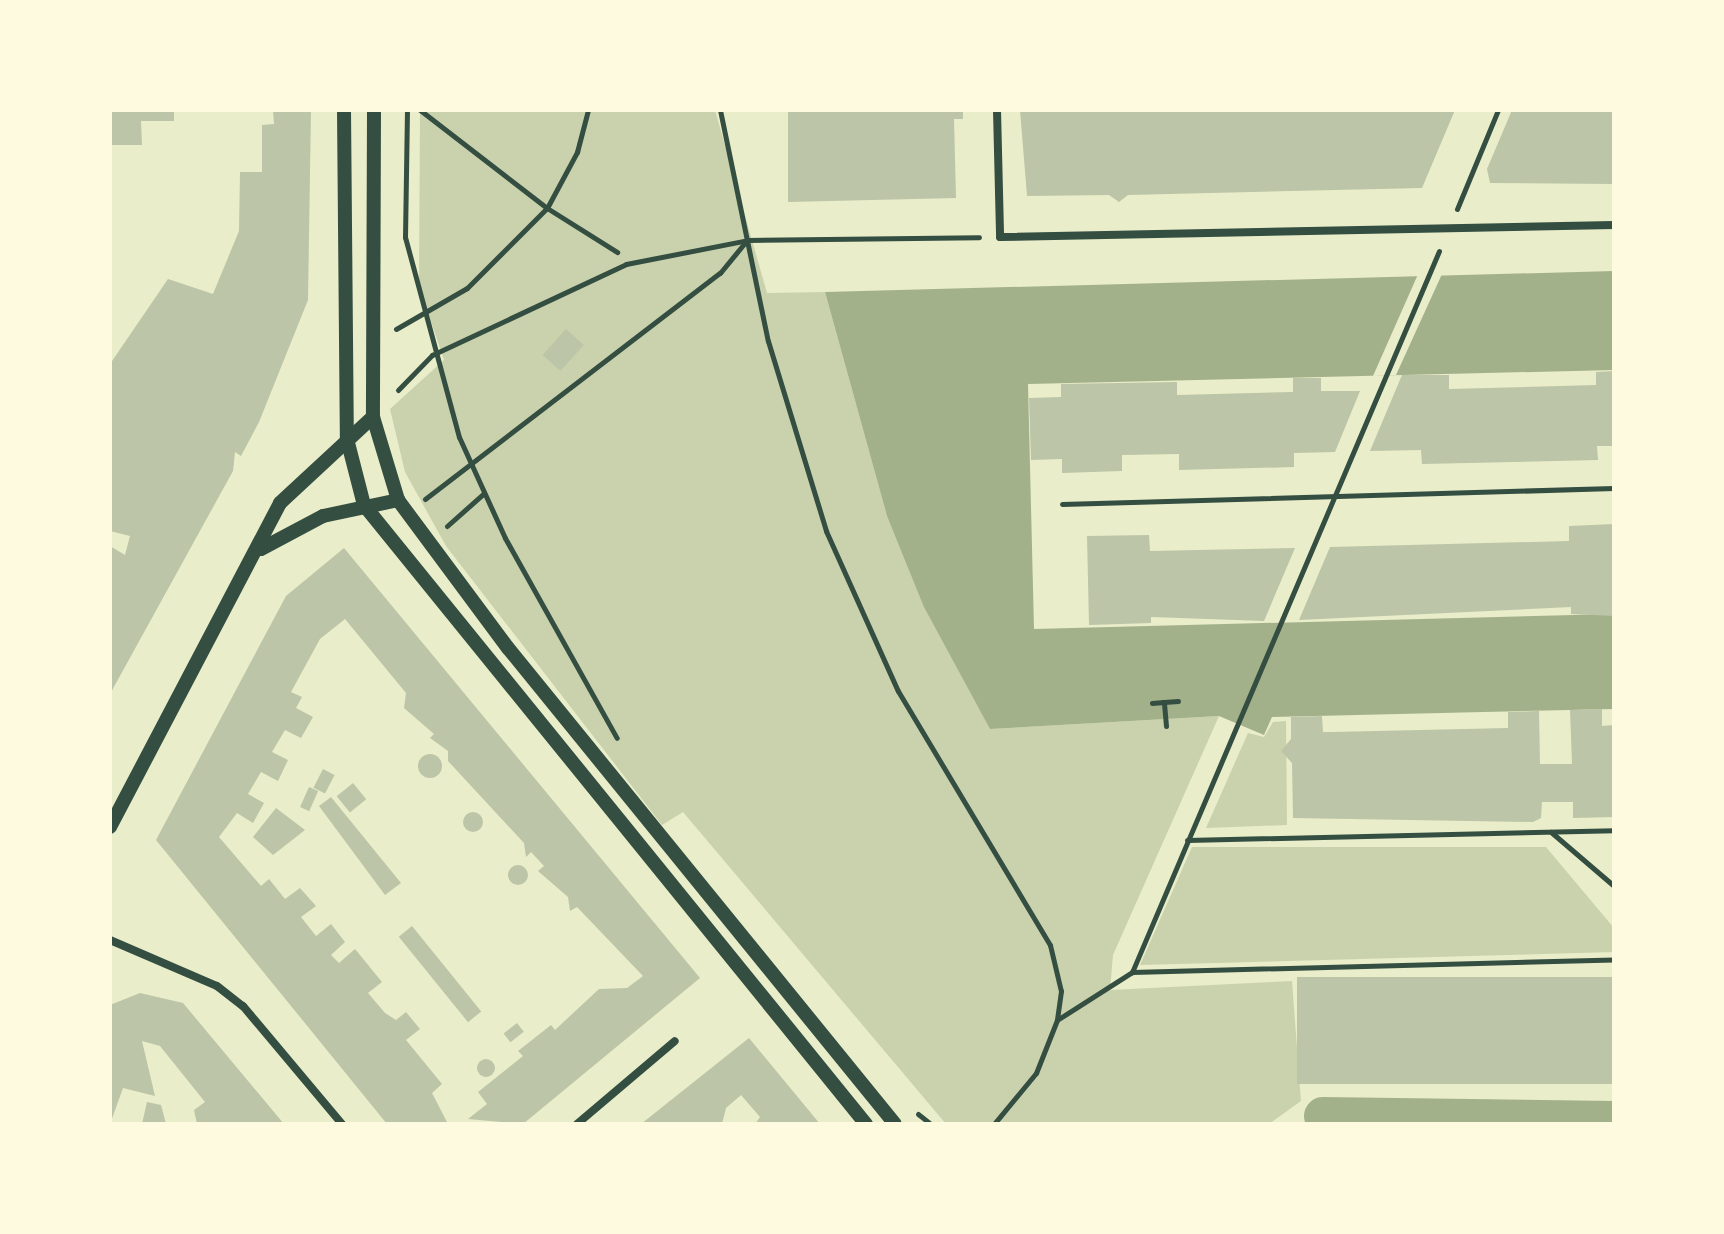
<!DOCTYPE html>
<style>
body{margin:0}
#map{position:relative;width:1724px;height:1234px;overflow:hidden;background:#e9edc9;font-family:Karla,sans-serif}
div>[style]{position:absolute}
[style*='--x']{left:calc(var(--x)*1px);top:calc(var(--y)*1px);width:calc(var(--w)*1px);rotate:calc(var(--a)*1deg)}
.green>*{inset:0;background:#cad2ad}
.water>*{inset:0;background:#a3b18a}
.pier>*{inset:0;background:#e9edc9}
.canal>*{height:38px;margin:-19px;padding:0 19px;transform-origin:19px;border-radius:19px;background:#a3b18a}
.building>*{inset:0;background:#bcc5a7;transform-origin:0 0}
.round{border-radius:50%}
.path>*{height:5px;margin:-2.5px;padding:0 2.5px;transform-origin:2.5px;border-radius:2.5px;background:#344e41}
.minor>*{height:8px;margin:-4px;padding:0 4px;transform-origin:4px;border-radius:4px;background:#344e41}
.tertiary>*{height:14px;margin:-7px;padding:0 7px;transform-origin:7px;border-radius:7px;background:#344e41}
span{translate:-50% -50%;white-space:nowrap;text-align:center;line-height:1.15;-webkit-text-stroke:6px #fefae0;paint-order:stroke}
.frame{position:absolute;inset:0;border:112px solid #fefae0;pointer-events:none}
</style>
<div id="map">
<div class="green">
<div style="clip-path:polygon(420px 110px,715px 110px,767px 293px,825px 292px,887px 516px,990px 729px,1219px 716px,1113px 955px,1110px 990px,1292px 981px,1301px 1101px,1269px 1124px,946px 1124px,683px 812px,662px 825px,446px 546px,405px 472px,390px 409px,444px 360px,419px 286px)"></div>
<div style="clip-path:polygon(1286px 721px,1287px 825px,1206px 828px,1248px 733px,1264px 737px,1273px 722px)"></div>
<div style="clip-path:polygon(1192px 847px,1546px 847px,1614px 928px,1614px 952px,1140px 965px)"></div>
</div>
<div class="water">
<div style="clip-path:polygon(1614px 271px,1614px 370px,1028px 384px,1034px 629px,1614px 614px,1614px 709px,1272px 717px,1264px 735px,1219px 716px,990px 729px,924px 607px,887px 516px,825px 292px)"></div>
</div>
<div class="pier">
<div style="clip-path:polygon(1419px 272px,1442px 274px,1396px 375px,1373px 376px)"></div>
</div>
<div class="canal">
<div style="--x:1323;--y:1116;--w:291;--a:0.8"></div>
</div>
<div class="building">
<div style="clip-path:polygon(110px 110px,174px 110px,174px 121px,141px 121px,142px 145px,110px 145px)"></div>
<div style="clip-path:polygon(273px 110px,311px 110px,308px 300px,259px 422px,241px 456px,235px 452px,233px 471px,110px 694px,110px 546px,125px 555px,130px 536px,110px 531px,110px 364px,168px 279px,213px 294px,239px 231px,240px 172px,262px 172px,262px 125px,274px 124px)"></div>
<div style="clip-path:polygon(788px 110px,963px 110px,963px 119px,954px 119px,956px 198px,788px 202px)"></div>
<div style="clip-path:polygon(1020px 110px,1455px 110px,1422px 188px,1128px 195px,1119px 202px,1109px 195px,1027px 196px)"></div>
<div style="clip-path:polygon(1512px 110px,1614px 110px,1614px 184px,1490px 183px,1487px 169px)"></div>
<div style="left:566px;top:329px;width:24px;height:35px;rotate:42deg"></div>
<div style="clip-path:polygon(1614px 371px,1614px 446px,1597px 446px,1598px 460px,1422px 464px,1421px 450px,1370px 451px,1402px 375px,1449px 375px,1449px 389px,1596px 385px,1596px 372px)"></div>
<div style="clip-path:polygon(1293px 378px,1321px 378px,1321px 391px,1360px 391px,1335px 452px,1294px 453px,1294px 467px,1179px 470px,1179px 454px,1122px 455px,1122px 471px,1062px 473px,1062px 459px,1031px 460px,1029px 398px,1061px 397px,1061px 384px,1177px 382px,1177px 395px,1293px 392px)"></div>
<div style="clip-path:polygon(1614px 524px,1614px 616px,1571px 614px,1571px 607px,1299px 620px,1330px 547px,1569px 541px,1569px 526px)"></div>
<div style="clip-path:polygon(1149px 535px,1150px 551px,1295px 548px,1264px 621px,1151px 617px,1151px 623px,1089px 625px,1087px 536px)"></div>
<div style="clip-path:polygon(344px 548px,700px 978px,523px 1124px,468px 1119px,487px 1104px,478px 1092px,523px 1056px,518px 1051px,551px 1025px,555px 1030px,599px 989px,627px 988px,643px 976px,577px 907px,570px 911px,568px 897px,538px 871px,544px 866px,531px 852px,526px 857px,524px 843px,448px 761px,448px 751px,430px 738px,434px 734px,404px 708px,406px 693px,345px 619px,320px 639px,291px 692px,302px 697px,296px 708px,313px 717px,301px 738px,285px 730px,272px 752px,288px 760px,278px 781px,261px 772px,248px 794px,264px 803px,253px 823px,237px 813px,219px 837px,261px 886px,269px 879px,285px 899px,300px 888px,316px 906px,301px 917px,316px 936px,331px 924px,345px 942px,331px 955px,339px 963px,355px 949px,382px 982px,368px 993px,385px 1013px,396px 1020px,406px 1012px,420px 1029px,406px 1040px,442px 1084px,432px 1093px,448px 1124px,387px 1124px,156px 840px,286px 596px)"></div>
<div style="clip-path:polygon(1602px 709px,1602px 726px,1614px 725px,1614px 817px,1573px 818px,1573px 802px,1542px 802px,1541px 818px,1533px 822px,1293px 818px,1292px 763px,1281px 751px,1291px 739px,1291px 717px,1322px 716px,1323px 732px,1332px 732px,1508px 728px,1508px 712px,1539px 711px,1540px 764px,1572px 764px,1570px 710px)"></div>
<div class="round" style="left:418px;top:754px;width:24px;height:24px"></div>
<div style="left:323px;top:769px;width:13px;height:21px;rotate:27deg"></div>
<div style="left:353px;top:783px;width:21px;height:21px;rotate:51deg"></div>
<div style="left:309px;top:787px;width:10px;height:22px;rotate:24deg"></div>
<div style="clip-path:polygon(331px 797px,401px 883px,385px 895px,319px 806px)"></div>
<div style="clip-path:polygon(276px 808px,305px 830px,273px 855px,253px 837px)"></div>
<div class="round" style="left:463px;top:812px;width:20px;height:20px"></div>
<div class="round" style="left:508px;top:865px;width:20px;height:20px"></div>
<div style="left:412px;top:926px;width:110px;height:17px;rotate:51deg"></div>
<div style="left:1614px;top:977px;width:107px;height:317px;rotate:90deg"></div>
<div style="clip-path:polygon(140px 993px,183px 1003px,284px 1124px,197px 1124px,194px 1110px,205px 1102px,160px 1046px,142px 1041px,155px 1096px,123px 1088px,110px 1124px,110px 1005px)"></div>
<div style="left:517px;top:1023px;width:11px;height:17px;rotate:52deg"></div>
<div style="clip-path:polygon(749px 1038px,820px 1124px,755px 1124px,760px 1117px,741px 1095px,726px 1108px,722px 1124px,641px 1124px)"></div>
<div class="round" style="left:477px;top:1059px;width:18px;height:18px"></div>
<div style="clip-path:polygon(147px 1102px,161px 1105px,166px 1124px,142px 1124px)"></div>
</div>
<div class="path">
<div style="--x:407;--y:110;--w:127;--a:90.9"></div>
<div style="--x:405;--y:237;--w:207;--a:74.9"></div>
<div style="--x:459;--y:437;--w:111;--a:65.5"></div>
<div style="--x:505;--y:538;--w:229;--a:60.8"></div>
<div style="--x:420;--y:110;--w:160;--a:37.7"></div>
<div style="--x:547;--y:208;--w:64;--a:-61.8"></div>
<div style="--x:577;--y:152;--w:43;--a:-75.3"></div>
<div style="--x:720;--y:110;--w:236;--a:78.3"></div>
<div style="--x:768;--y:341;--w:199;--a:73"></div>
<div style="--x:826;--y:531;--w:175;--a:65.8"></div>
<div style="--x:898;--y:691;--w:296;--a:59.1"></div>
<div style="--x:1050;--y:945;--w:47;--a:76.6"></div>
<div style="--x:1061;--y:991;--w:29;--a:98"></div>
<div style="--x:1057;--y:1020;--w:57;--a:111.6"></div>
<div style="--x:1036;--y:1073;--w:66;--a:129.5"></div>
<div style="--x:1457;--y:209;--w:107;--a:-67.5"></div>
<div style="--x:1439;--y:251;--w:784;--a:113.06"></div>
<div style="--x:1132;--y:972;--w:482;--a:-1.5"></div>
<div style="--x:396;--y:329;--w:82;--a:-30"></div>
<div style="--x:467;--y:288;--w:113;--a:-45"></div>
<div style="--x:547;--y:208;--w:83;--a:32.2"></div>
<div style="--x:398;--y:390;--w:49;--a:-45.8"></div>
<div style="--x:432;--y:355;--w:214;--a:-25.1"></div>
<div style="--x:626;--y:264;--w:124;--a:-11.1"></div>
<div style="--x:748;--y:240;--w:231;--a:-0.7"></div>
<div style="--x:425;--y:499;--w:372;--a:-37.5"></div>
<div style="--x:720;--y:273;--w:43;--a:-50.7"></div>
<div style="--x:1062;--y:504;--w:552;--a:-1.66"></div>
<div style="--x:447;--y:526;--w:48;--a:-41.6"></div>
<div style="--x:1152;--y:703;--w:12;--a:-5"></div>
<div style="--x:1166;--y:726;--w:24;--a:-95"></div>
<div style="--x:1164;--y:702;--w:14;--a:-4"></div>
<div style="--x:1551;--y:832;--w:83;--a:40.6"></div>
<div style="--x:1187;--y:840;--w:427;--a:-1.3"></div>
<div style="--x:1057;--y:1020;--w:89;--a:-32.6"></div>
<div style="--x:918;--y:1114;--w:16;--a:38"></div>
</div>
<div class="minor">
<div style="--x:997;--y:110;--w:127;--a:88.6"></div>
<div style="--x:1000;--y:237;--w:614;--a:-1.12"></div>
<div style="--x:110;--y:940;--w:116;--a:23.3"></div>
<div style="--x:217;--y:986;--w:33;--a:38"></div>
<div style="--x:243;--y:1006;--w:154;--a:50"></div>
<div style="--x:577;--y:1124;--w:128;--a:-40.3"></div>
</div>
<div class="tertiary">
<div style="--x:344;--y:110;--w:329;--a:89.5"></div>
<div style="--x:347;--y:439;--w:68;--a:75.6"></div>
<div style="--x:364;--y:505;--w:797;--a:50.96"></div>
<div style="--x:374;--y:110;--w:307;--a:90.2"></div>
<div style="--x:373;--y:417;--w:87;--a:73.2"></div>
<div style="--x:398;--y:500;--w:184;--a:53.4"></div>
<div style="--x:508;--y:648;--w:613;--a:50.89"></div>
<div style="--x:261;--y:549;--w:70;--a:-28"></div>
<div style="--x:323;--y:516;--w:77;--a:-12"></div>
<div style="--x:110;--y:827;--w:366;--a:-62.3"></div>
<div style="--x:280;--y:503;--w:127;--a:-42.8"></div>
</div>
<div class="frame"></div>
</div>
